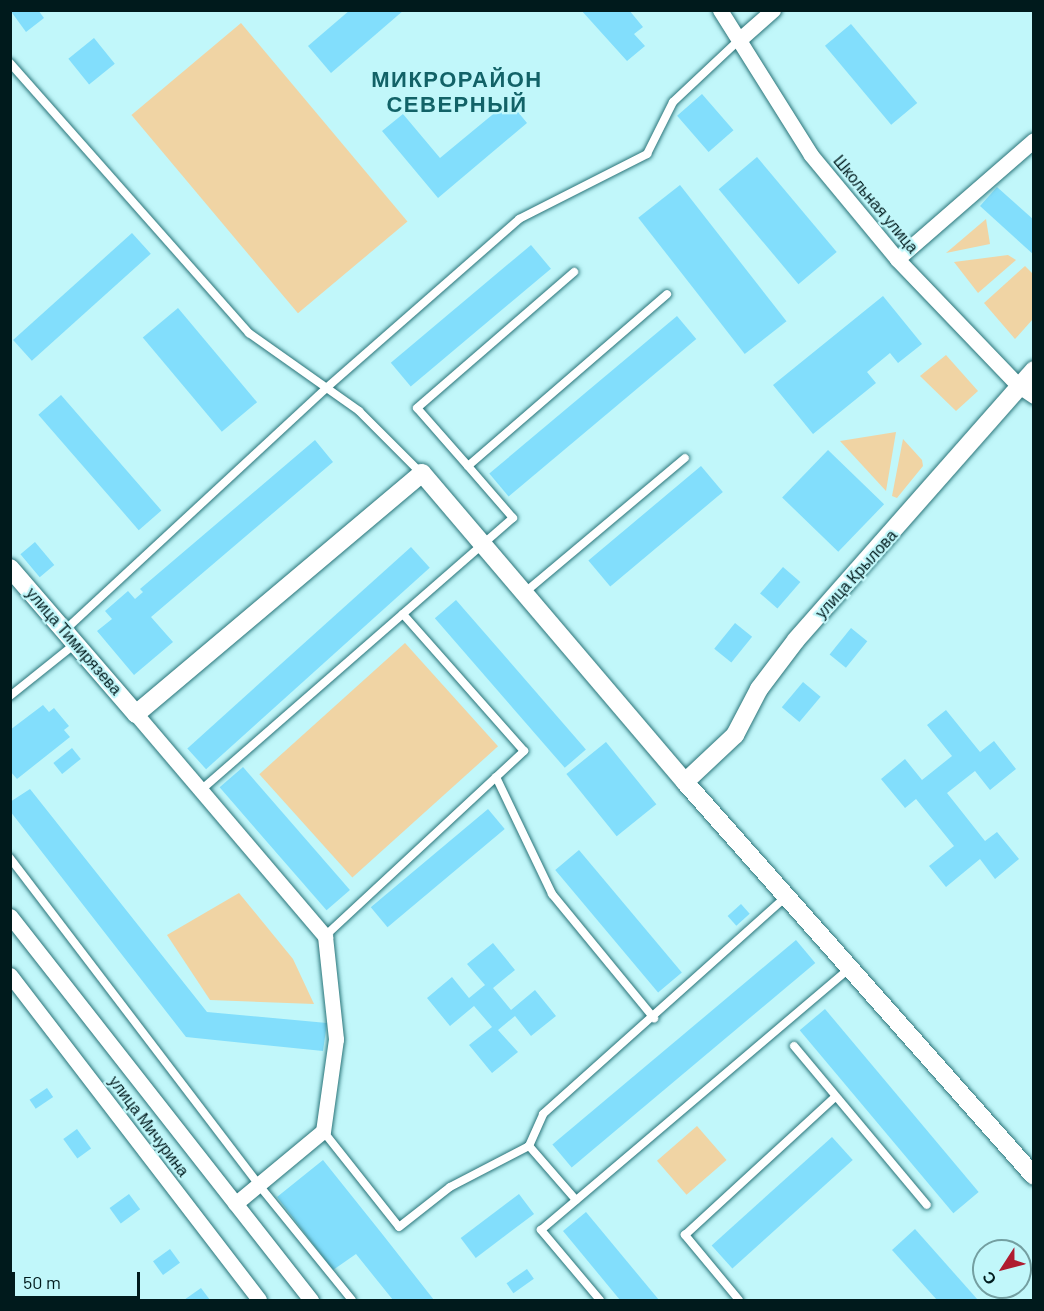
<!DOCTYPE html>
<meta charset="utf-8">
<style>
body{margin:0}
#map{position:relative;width:1044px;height:1311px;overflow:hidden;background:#c1f7fa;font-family:Barlow,sans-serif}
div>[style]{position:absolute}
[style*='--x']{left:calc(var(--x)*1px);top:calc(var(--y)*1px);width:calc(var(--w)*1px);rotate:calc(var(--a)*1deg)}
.green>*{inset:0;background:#f0d4a4;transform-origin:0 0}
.building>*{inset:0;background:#82defc;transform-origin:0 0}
.roads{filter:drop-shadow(0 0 2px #2a7479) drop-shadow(0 0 2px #2a7479)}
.service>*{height:8px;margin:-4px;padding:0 4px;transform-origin:4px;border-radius:4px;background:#fff}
.minor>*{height:15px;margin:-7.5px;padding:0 7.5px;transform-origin:7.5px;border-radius:7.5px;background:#fff}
.tertiary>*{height:18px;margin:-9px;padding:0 9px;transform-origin:9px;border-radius:9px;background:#fff}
span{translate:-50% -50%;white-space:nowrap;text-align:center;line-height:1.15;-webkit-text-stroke:4.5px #c1f7fa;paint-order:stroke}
.street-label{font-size:16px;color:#001a1c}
.district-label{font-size:22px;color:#126267;font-weight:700;letter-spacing:1.5px}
.frame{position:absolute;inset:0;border:12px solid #001a1c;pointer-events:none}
.north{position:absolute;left:972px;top:1239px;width:60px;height:60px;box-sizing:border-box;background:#c1f7fa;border:2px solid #749fa1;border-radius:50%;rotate:234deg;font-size:16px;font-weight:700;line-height:24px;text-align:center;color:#001a1c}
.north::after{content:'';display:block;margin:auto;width:21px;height:27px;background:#af1c30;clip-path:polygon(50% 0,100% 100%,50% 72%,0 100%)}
.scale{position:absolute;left:12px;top:1272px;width:128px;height:27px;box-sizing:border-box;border:3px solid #001a1c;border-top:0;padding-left:8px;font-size:18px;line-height:21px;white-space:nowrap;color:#001a1c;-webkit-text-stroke:4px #c1f7fa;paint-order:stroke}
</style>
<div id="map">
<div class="green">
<div style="left:241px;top:23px;width:259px;height:143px;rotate:50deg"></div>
<div style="clip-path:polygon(986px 219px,990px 244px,946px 253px)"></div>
<div style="clip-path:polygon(1008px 255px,1016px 260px,978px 293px,954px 262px)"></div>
<div style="clip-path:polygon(1025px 266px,1033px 274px,1033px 319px,1015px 339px,984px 303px)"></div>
<div style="clip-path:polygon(946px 355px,978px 391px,956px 411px,920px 376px)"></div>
<div style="clip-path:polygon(896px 432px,886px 491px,840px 441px)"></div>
<div style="clip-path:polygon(903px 439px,922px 460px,923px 466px,897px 498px,892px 496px)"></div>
<div style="left:405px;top:643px;width:139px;height:196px;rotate:48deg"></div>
<div style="clip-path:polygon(239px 893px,293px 959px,314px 1004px,210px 1000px,167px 935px)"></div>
<div style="left:697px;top:1126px;width:45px;height:53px;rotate:49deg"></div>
</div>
<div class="building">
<div style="clip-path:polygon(10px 10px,38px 10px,44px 18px,26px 32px)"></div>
<div style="clip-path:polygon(350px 10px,404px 10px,331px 73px,308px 46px)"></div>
<div style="clip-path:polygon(581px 10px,629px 10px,643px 27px,634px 34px,645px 46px,627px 61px)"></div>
<div style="left:851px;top:24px;width:103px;height:34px;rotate:50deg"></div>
<div style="left:94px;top:38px;width:33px;height:33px;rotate:51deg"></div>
<div style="left:702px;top:94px;width:48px;height:33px;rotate:49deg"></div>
<div style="clip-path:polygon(509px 101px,527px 123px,438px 198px,382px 131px,403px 114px,440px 158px)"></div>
<div style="left:757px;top:157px;width:124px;height:50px;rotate:50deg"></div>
<div style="left:680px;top:185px;width:173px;height:53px;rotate:52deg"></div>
<div style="clip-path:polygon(997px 187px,1034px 220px,1034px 255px,980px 206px)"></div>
<div style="left:132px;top:233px;width:28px;height:160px;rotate:48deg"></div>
<div style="left:531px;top:245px;width:31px;height:183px;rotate:50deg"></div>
<div style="clip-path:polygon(883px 296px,922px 344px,898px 363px,890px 353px,867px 372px,876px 383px,813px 434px,773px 385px)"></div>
<div style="left:178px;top:308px;width:123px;height:46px;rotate:50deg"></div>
<div style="left:677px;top:316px;width:30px;height:245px;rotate:50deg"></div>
<div style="left:61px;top:395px;width:153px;height:30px;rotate:49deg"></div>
<div style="clip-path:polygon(315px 440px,333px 462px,151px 617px,173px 642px,134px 675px,97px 631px,112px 619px,105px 611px,128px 591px,135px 599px,143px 592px,140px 589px)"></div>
<div style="left:828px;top:450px;width:78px;height:66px;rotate:44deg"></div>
<div style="left:701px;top:466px;width:34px;height:147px;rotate:50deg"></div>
<div style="left:35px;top:542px;width:30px;height:19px;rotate:50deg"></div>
<div style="left:411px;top:547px;width:28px;height:301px;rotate:48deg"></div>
<div style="left:783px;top:567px;width:23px;height:35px;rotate:41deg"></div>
<div style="left:456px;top:600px;width:198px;height:28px;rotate:49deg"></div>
<div style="left:735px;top:623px;width:22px;height:33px;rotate:39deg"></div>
<div style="left:851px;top:628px;width:21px;height:34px;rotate:39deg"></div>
<div style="left:803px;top:682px;width:23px;height:33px;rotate:40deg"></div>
<div style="clip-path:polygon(43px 705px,49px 712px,54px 708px,69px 726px,64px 730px,70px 737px,17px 779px,10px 771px,10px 730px)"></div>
<div style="clip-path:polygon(946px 710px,980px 752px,994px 741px,1016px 769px,990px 790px,975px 771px,947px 793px,985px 841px,997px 832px,1019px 859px,995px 879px,980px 859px,946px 887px,929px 866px,954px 846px,916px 799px,905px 808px,881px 779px,905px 759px,922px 780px,952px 756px,927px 725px)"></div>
<div style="left:606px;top:742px;width:80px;height:51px;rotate:51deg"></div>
<div style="left:72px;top:748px;width:14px;height:24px;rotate:51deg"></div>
<div style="left:243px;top:767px;width:163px;height:31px;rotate:49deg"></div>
<div style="clip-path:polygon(30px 789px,207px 1012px,327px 1023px,323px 1051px,186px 1037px,10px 811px,10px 802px)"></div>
<div style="left:488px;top:809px;width:26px;height:153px;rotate:50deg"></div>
<div style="left:579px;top:850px;width:160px;height:31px;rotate:50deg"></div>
<div style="left:741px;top:904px;width:13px;height:18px;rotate:48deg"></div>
<div style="left:796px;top:940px;width:30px;height:318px;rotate:50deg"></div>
<div style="clip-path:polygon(493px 943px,515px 970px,493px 988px,511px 1010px,535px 990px,556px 1016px,531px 1036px,515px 1016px,498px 1030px,518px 1052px,492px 1073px,469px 1045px,492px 1027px,474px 1006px,450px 1026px,427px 998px,452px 977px,469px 998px,485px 985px,467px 964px)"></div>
<div style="left:825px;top:1009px;width:239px;height:33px;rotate:50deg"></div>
<div style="left:47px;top:1088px;width:11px;height:21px;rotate:56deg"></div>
<div style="left:77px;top:1129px;width:24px;height:17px;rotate:54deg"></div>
<div style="left:832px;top:1137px;width:31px;height:162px;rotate:48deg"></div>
<div style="clip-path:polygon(323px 1160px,383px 1235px,434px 1300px,393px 1300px,356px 1254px,333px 1270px,277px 1197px)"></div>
<div style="left:129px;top:1194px;width:19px;height:24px;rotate:54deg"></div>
<div style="left:519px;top:1194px;width:25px;height:73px;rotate:53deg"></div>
<div style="clip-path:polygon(586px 1212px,659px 1300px,620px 1300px,563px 1231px)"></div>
<div style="clip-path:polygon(915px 1229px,978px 1300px,937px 1300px,892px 1250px)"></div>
<div style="left:170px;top:1249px;width:17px;height:21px;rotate:54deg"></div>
<div style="left:527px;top:1269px;width:12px;height:25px;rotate:55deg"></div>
<div style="clip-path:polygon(201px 1288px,210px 1300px,184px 1300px)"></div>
</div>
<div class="roads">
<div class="service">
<div style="--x:10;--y:63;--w:361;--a:48.5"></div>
<div style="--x:249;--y:333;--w:135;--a:35.3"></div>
<div style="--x:359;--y:411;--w:86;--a:45"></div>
<div style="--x:468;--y:466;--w:77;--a:-131.3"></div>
<div style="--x:417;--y:408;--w:208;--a:-40.9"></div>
<div style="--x:524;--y:593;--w:210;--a:-40"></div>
<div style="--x:65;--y:630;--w:355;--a:-42.8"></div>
<div style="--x:325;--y:389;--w:258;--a:-41.2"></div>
<div style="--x:519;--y:219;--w:144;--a:-26.9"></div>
<div style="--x:647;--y:154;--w:58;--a:-63.4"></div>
<div style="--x:673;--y:102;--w:92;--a:-43.2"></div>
<div style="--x:10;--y:696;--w:83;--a:-38.7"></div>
<div style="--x:496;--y:777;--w:130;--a:64.4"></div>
<div style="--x:552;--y:894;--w:161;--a:50.6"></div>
<div style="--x:201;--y:790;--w:414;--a:-41.1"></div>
<div style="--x:513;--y:518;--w:69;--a:-130.9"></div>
<div style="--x:468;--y:466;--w:263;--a:-40.8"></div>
<div style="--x:10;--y:858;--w:410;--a:52.7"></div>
<div style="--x:258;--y:1184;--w:149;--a:51"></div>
<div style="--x:325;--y:936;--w:272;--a:-42.9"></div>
<div style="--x:524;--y:751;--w:183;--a:-131.5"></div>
<div style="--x:794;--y:1046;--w:207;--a:50.1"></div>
<div style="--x:323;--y:1131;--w:122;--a:51.6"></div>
<div style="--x:399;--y:1227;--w:65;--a:-38.1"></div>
<div style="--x:450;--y:1187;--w:89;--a:-27.4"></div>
<div style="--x:576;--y:1200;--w:72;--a:-131"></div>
<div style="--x:529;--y:1146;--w:35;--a:-66"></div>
<div style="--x:543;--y:1114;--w:327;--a:-41.8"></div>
<div style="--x:600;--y:1300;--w:92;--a:-130.1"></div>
<div style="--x:541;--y:1230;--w:405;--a:-40.3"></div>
<div style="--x:739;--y:1300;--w:85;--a:-129.7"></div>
<div style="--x:685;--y:1235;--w:202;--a:-42.6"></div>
</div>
<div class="minor">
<div style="--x:720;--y:10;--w:171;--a:57.9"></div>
<div style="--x:811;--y:155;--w:135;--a:50.4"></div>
<div style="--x:897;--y:259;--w:176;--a:46.2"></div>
<div style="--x:1019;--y:386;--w:18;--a:34"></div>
<div style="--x:740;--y:39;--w:44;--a:-41.3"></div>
<div style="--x:897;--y:259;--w:181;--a:-41"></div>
<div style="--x:136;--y:714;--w:292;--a:49.6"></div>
<div style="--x:325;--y:936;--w:104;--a:83.9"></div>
<div style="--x:336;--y:1039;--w:93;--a:98"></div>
<div style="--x:323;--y:1131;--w:114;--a:140.3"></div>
<div style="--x:10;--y:916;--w:488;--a:51.9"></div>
<div style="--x:10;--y:975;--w:409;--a:52.5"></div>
</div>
<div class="tertiary">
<div style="--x:10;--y:568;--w:193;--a:49.2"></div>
<div style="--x:136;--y:714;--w:374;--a:-40.1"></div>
<div style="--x:422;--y:473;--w:406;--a:49.6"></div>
<div style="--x:685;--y:782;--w:526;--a:48.47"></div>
<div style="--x:685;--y:782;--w:69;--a:-43.2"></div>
<div style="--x:735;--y:735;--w:52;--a:-62.4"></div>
<div style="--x:759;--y:689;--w:61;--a:-52.9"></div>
<div style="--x:796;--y:640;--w:360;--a:-48.6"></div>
</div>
</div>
<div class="street-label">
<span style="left:876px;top:204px;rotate:50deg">Школьная улица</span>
<span style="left:856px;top:574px;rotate:-48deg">улица Крылова</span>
<span style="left:74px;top:641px;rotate:49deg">улица Тимирязева</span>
<span style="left:149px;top:1126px;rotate:53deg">улица Мичурина</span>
</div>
<div class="district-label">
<span style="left:457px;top:91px">МИКРОРАЙОН<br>СЕВЕРНЫЙ</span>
</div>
<div class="frame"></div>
<div class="north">С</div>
<div class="scale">50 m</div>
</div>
